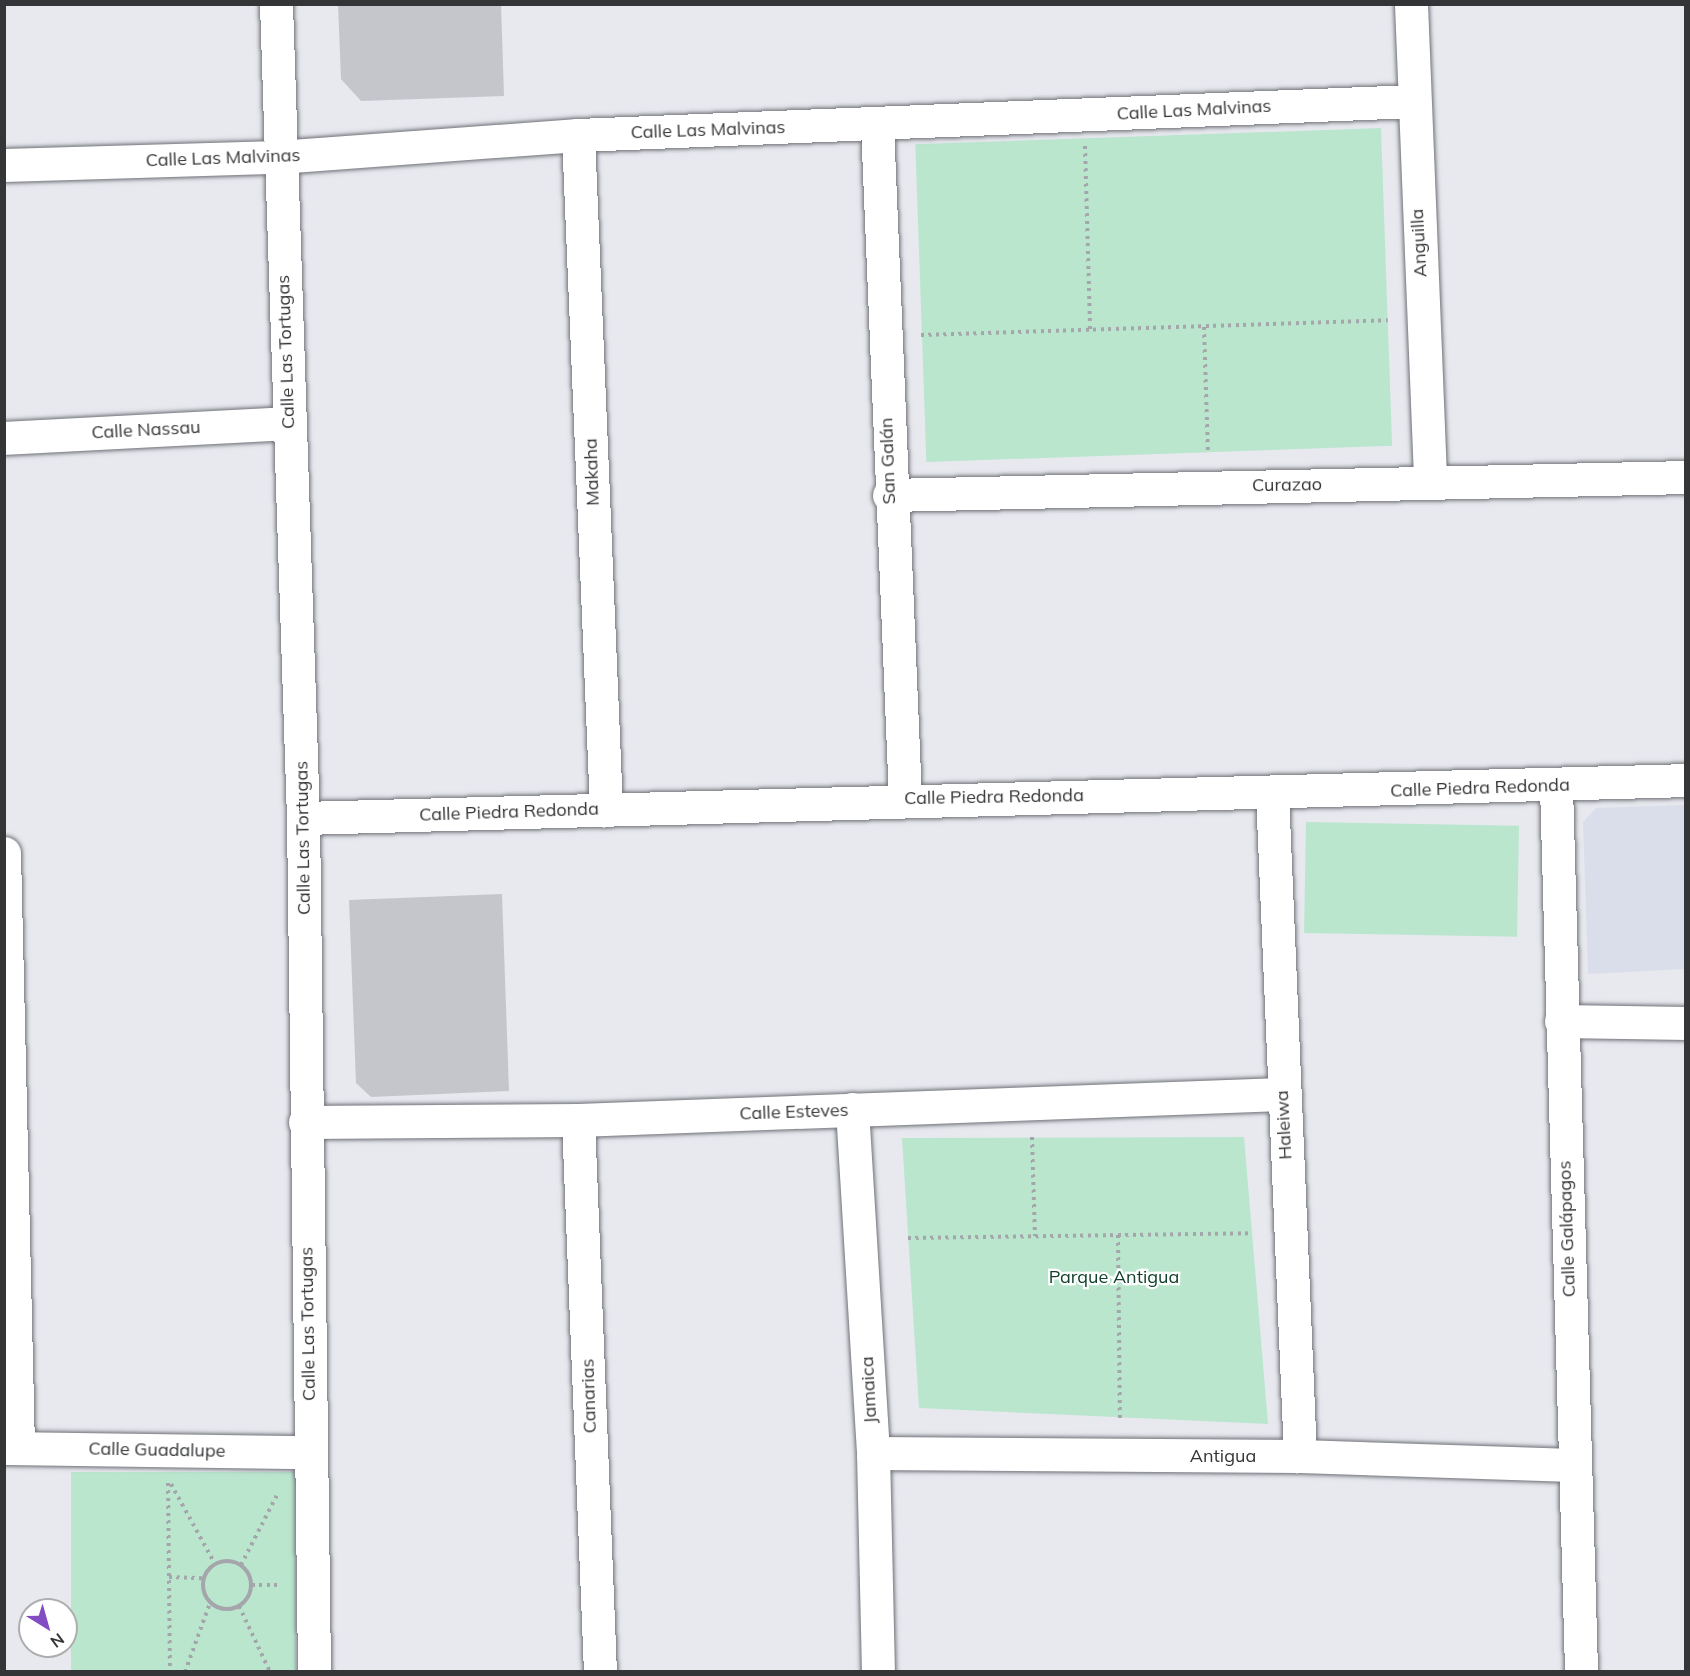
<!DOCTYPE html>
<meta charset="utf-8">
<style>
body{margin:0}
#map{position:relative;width:1690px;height:1676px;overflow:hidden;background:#e7e9ef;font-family:Mulish,sans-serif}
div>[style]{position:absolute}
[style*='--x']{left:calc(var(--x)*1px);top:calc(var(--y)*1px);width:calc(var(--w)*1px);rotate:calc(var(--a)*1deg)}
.built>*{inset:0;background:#dadeea}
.green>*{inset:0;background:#bae6ce;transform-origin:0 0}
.building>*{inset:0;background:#c4c6cc}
.path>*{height:4px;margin-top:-2px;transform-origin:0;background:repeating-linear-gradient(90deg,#a5a6ab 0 3px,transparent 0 7.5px)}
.path>.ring{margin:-2px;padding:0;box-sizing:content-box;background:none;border:4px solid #a5a6ab;border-radius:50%}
.roads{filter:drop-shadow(0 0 2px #6f7177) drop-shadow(0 0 2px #6f7177)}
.minor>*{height:33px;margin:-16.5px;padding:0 16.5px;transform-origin:16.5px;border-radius:16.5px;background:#fff}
span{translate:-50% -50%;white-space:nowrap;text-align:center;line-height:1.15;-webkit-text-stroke:4.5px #fff;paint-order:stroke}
.street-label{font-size:18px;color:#343537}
.park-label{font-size:18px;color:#10412c}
.frame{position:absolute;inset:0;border:6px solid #343537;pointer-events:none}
.north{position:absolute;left:18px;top:1598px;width:60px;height:60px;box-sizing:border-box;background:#fff;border:2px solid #aeaeaf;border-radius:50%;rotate:143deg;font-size:16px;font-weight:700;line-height:24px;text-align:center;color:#343537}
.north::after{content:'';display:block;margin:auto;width:21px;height:27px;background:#824cc3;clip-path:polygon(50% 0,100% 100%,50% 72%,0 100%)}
</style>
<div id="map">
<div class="built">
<div style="clip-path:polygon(1685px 805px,1685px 969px,1588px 974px,1583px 822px,1596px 808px)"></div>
</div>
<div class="green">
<div style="left:1381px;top:128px;width:318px;height:466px;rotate:88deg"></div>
<div style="left:1306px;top:822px;width:213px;height:111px;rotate:1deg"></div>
<div style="clip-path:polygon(1244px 1137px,1268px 1424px,919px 1408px,902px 1138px)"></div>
<div style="left:296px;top:1472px;width:199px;height:225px;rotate:90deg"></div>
</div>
<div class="building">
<div style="clip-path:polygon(338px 4px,501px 4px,504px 96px,361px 101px,341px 79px)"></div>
<div style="clip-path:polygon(502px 894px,509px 1091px,371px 1097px,356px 1083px,349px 900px)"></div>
</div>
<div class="path">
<div style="--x:1085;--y:146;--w:184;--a:88.4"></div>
<div style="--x:1204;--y:327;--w:127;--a:88.2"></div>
<div style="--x:921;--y:335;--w:467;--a:-1.8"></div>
<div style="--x:1032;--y:1137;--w:99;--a:88.3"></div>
<div style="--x:1118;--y:1235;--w:183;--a:89.4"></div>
<div style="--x:908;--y:1238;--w:344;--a:-0.8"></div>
<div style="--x:168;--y:1483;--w:189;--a:89.4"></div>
<div style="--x:171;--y:1484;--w:91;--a:61.2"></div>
<div class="ring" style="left:203px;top:1561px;width:44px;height:44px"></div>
<div style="--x:241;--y:1565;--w:81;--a:-62.8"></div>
<div style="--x:169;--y:1577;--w:35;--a:2"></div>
<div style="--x:252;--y:1585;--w:29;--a:0"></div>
<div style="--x:239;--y:1606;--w:73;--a:64.8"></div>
<div style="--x:185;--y:1672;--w:73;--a:-70.1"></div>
</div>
<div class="roads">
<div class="minor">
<div style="--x:276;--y:4;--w:814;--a:88.1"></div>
<div style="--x:303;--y:818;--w:854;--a:89.26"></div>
<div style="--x:1411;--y:4;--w:477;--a:87.7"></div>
<div style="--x:877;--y:125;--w:674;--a:87.62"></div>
<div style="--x:578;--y:135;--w:676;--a:87.62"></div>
<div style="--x:4;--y:165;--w:274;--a:-1.7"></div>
<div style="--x:278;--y:157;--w:301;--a:-4.2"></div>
<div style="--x:578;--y:135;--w:836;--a:-2.33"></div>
<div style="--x:4;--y:438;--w:284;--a:-3"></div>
<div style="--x:889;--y:495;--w:797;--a:-1.29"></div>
<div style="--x:1556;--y:786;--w:886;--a:88.38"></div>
<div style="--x:1272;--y:793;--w:664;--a:87.58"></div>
<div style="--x:303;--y:818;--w:1384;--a:-1.57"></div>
<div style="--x:4;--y:853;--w:595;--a:88.65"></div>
<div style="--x:1561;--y:1021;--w:125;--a:0.9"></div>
<div style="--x:852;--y:1109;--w:345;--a:86.5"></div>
<div style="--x:873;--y:1453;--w:219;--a:88.7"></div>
<div style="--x:578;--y:1120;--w:552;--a:87.72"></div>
<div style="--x:305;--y:1122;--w:273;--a:-0.4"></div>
<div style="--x:578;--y:1120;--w:704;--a:-2.12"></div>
<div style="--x:4;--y:1448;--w:305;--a:0.8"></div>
<div style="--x:873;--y:1453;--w:427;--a:0.4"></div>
<div style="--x:1300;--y:1456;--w:273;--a:1.9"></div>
</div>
</div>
<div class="street-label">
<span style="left:1194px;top:110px;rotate:-3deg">Calle Las Malvinas</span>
<span style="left:708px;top:130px;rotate:-2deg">Calle Las Malvinas</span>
<span style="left:223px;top:158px;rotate:-2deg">Calle Las Malvinas</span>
<span style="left:1419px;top:243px;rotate:-93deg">Anguilla</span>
<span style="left:286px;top:352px;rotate:-92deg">Calle Las Tortugas</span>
<span style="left:146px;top:430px;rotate:-3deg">Calle Nassau</span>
<span style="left:888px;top:461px;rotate:-92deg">San Galán</span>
<span style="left:592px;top:472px;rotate:-92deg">Makaha</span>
<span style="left:1287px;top:485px;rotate:-1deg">Curazao</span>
<span style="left:1480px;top:788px;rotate:-2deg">Calle Piedra Redonda</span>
<span style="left:994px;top:797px;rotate:-1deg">Calle Piedra Redonda</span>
<span style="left:509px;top:812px;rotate:-2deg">Calle Piedra Redonda</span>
<span style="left:303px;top:838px;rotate:-91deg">Calle Las Tortugas</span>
<span style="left:794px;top:1112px;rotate:-2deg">Calle Esteves</span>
<span style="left:1284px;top:1125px;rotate:-93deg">Haleiwa</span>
<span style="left:1567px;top:1229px;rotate:-92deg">Calle Galápagos</span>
<span style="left:308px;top:1324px;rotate:-91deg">Calle Las Tortugas</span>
<span style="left:869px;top:1390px;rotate:-93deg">Jamaica</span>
<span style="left:589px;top:1396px;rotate:-92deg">Canarias</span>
<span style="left:157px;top:1450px;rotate:1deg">Calle Guadalupe</span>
<span style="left:1223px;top:1456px">Antigua</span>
</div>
<div class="park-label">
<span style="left:1114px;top:1277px">Parque Antigua</span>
</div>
<div class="frame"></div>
<div class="north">N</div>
</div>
